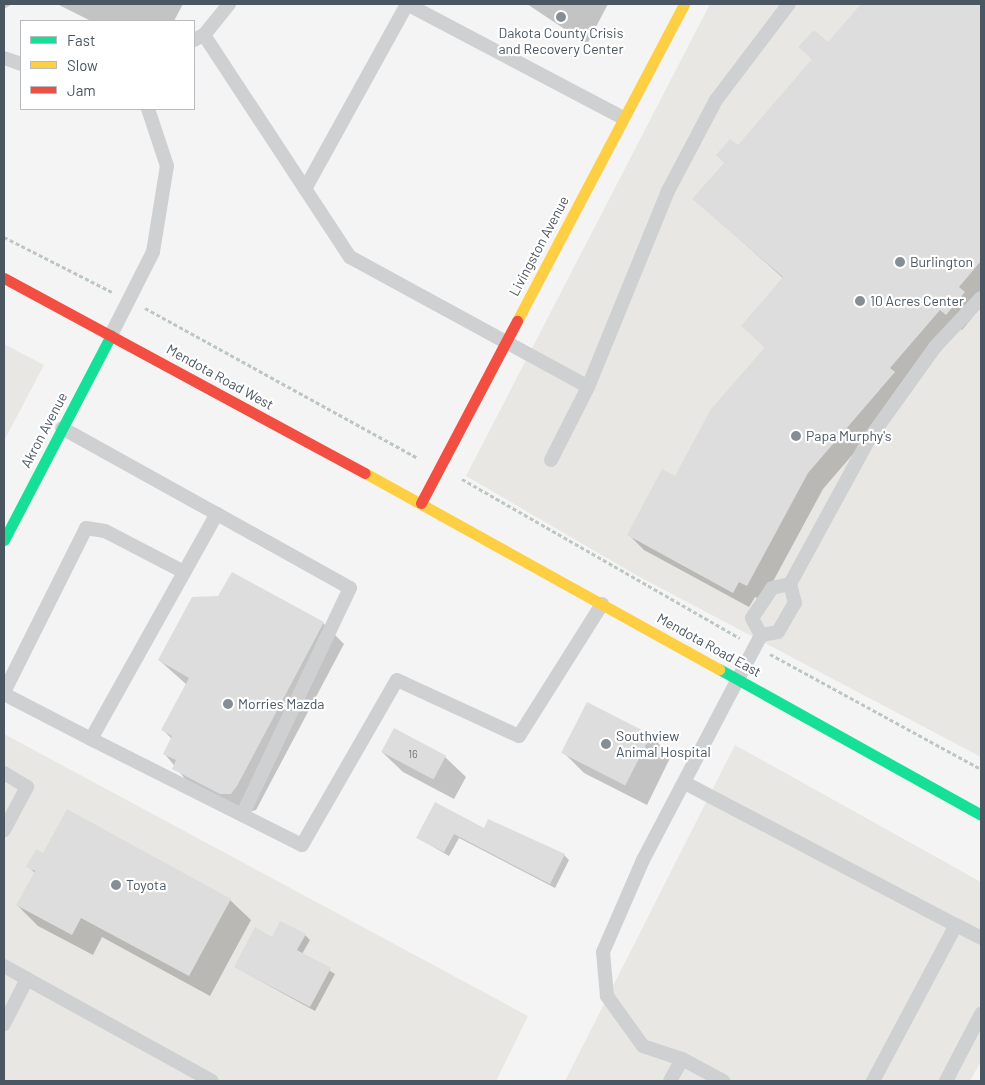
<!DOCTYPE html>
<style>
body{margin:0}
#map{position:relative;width:985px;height:1085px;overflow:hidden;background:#f4f4f4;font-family:Barlow,sans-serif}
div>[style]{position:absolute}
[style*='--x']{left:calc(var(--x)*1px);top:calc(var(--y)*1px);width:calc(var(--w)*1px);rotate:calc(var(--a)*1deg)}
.commercial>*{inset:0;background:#e8e7e3}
.shadow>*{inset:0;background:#0003}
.building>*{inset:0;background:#ddddde;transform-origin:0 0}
.path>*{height:3px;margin-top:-1.5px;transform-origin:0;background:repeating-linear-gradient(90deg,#bcc7c4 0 4px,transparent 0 6.5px)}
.lane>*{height:14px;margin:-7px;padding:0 7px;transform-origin:7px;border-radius:7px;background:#ced0d2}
.fast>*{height:11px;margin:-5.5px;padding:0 5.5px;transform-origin:5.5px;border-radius:5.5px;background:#16e098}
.slow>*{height:11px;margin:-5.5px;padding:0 5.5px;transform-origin:5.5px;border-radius:5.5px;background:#ffcf43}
.jam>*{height:11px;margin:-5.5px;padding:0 5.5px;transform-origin:5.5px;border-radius:5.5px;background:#f24e42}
.dots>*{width:14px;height:14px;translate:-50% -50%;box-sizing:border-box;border:2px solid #fff;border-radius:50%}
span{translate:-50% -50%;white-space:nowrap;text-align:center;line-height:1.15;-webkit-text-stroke:4.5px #fff;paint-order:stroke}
.number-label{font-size:11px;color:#707881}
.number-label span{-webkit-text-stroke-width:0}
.poi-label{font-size:14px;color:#4a5661}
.left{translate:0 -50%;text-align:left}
.street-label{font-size:14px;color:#4a5661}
.frame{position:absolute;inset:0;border:5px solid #4a5661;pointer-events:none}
.legend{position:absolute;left:20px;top:20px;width:175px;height:90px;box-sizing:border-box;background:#fff;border:1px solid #b7bbc0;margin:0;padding:6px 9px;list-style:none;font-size:15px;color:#4a5661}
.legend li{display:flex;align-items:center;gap:10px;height:25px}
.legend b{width:25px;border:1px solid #b7bbc0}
</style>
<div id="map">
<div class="commercial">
<div style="clip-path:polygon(710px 4px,981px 4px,981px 757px,636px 575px,466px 476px)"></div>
<div style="clip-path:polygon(4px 344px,44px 365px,4px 441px)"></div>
<div style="clip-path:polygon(4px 734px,528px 1016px,496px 1081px,4px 1081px)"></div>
<div style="clip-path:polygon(735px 745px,981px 882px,981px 1061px,970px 1081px,565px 1081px)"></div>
</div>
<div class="shadow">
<div style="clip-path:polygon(4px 4px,12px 4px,4px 9px)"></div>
<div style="clip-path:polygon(57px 4px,183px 4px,174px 21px,91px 21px)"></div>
<div style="clip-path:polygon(527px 4px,608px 4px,587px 44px)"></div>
<div style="clip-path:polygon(862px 4px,981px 4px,980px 308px,962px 330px,956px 325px,909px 389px,823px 489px,763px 600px,755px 597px,749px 607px,644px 550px,628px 534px,676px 478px,766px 348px,742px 326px,783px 278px,694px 199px,813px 60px,800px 47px,828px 44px)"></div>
<div style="clip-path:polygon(323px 623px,344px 644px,256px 810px,242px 814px,194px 790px,164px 753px,172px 739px,163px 730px,187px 685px,159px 660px)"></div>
<div style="clip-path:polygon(651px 736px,671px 756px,647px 805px,584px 773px,563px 752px)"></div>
<div style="clip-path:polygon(382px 752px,445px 757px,466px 777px,454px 799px,403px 772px)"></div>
<div style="clip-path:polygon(485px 830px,564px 855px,569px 860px,555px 888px,459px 838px,449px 856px,418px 838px)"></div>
<div style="clip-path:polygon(43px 855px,230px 900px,251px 920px,210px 996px,102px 937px,93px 955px,38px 926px,17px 905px,35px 873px,28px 866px)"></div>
<div style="clip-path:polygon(305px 935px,310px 940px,302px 954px,335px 974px,315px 1011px,235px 967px,273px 938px)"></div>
</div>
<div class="building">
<div style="clip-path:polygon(861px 4px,981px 4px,981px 261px,959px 287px,965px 292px,946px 315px,940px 310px,890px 368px,895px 372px,808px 473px,747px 586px,739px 582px,733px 593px,627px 535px,662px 469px,675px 476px,711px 409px,765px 347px,741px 326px,783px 277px,692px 199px,724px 163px,716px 155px,730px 139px,738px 145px,812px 59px,798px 47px,814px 30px,828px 42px)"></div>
<div style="clip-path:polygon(232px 572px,324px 622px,237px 786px,231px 794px,220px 794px,172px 769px,176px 760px,163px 754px,172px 736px,161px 730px,189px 678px,158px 660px,192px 597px,218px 596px)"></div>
<div style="left:587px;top:702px;width:72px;height:57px;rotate:27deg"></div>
<div style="left:394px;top:728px;width:59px;height:27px;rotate:28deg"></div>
<div style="clip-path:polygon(435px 802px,484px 828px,488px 819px,565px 854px,550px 884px,454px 834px,444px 852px,416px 838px)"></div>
<div style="clip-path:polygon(67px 809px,231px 899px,189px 976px,81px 918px,72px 935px,16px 905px,35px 871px,26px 867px,36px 849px,43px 853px)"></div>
<div style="clip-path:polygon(280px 921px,306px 934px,297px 950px,331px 968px,310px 1007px,234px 967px,255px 927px,272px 937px)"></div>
</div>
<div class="path">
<div style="--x:4;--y:237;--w:121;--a:27"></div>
<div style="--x:145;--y:308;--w:311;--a:28.8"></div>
<div style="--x:462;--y:479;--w:320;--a:29.8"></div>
<div style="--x:770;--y:654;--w:240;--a:28.6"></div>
</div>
<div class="lane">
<div style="--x:407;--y:4;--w:244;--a:27.8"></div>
<div style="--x:204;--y:35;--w:40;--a:-51"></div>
<div style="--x:194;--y:40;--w:11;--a:-27"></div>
<div style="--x:204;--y:35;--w:266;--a:56.7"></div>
<div style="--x:350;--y:257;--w:271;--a:28.6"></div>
<div style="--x:588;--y:387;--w:212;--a:-67.8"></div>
<div style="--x:668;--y:191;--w:103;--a:-62.2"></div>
<div style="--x:716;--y:100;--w:121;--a:-52.8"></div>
<div style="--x:4;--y:58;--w:18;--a:19"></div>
<div style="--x:305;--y:189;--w:211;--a:-61.1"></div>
<div style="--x:111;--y:335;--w:93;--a:-63.2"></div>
<div style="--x:153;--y:252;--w:87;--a:-80.8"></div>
<div style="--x:167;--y:166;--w:60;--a:-108.4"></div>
<div style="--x:551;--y:460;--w:82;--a:-63.1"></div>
<div style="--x:217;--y:514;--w:152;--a:29.1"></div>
<div style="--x:350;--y:588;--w:251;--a:115.4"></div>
<div style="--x:761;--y:635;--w:17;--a:-10"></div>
<div style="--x:778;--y:632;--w:34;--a:-60"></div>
<div style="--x:795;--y:603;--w:20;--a:-105"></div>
<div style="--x:790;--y:584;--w:165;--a:-61.4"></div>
<div style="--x:869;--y:439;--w:113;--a:-54.3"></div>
<div style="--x:935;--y:347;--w:67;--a:-46.8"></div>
<div style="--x:761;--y:635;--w:19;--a:-118"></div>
<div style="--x:752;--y:618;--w:36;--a:-56"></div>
<div style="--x:772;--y:588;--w:18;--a:-13"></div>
<div style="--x:4;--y:692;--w:183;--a:-63.4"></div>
<div style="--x:86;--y:528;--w:19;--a:9"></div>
<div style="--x:105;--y:531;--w:89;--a:27.4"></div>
<div style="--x:4;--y:694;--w:98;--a:27.3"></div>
<div style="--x:91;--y:739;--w:258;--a:-60.8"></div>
<div style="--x:217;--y:514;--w:177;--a:-151"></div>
<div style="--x:91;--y:739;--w:236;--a:26.7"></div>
<div style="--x:302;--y:845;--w:190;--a:-60.1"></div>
<div style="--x:397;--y:680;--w:134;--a:24.7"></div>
<div style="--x:519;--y:736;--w:156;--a:-57.8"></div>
<div style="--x:4;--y:773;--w:27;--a:31"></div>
<div style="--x:27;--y:787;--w:49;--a:118.1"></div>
<div style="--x:685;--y:783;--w:306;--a:27.7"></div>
<div style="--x:956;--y:925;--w:177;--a:118"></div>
<div style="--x:956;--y:925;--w:28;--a:27"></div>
<div style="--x:4;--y:966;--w:26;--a:29"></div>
<div style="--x:27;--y:979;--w:51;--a:117.1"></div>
<div style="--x:27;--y:979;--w:211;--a:28.9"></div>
<div style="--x:682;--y:1059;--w:41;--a:-161.6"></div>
<div style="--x:643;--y:1046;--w:62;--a:-125.8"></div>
<div style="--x:607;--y:996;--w:44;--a:-95.2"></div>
<div style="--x:603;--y:952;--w:100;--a:-66.5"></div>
<div style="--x:643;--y:860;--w:254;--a:-62.3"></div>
<div style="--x:670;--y:1081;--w:25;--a:-61"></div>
<div style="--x:682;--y:1059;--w:47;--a:28.2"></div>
<div style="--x:946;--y:1081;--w:76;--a:-62.4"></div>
</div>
<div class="fast">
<div style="--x:4;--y:540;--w:231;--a:-62.4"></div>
<div style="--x:719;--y:669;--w:300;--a:29.1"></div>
</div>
<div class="slow">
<div style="--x:517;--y:321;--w:358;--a:-62.2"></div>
<div style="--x:365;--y:473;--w:405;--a:29"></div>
</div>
<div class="jam">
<div style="--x:4;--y:278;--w:410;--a:28.4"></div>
<div style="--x:421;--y:503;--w:206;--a:-62.2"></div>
</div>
<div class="dots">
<div style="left:561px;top:17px;background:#868d94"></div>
<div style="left:900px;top:262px;background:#868d94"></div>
<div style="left:860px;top:301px;background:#868d94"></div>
<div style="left:796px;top:436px;background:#868d94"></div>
<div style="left:228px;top:704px;background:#868d94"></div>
<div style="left:606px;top:744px;background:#868d94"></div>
<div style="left:116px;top:885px;background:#868d94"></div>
</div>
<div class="number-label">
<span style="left:413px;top:754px">16</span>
</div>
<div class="poi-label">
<span style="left:561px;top:41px">Dakota County Crisis<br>and Recovery Center</span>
<span class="left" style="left:910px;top:262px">Burlington</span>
<span class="left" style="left:870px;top:301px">10 Acres Center</span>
<span class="left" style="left:806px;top:436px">Papa Murphy's</span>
<span class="left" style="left:238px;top:704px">Morries Mazda</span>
<span class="left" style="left:616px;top:744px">Southview<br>Animal Hospital</span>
<span class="left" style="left:126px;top:885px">Toyota</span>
</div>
<div class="street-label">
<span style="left:539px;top:246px;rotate:-62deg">Livingston Avenue</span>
<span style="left:220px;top:377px;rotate:29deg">Mendota Road West</span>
<span style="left:44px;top:430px;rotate:-62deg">Akron Avenue</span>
<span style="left:709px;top:645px;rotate:29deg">Mendota Road East</span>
</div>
<div class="frame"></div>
<ul class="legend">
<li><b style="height:6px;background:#16e098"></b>Fast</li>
<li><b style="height:6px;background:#ffcf43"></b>Slow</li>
<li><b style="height:6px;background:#f24e42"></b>Jam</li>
</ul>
</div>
